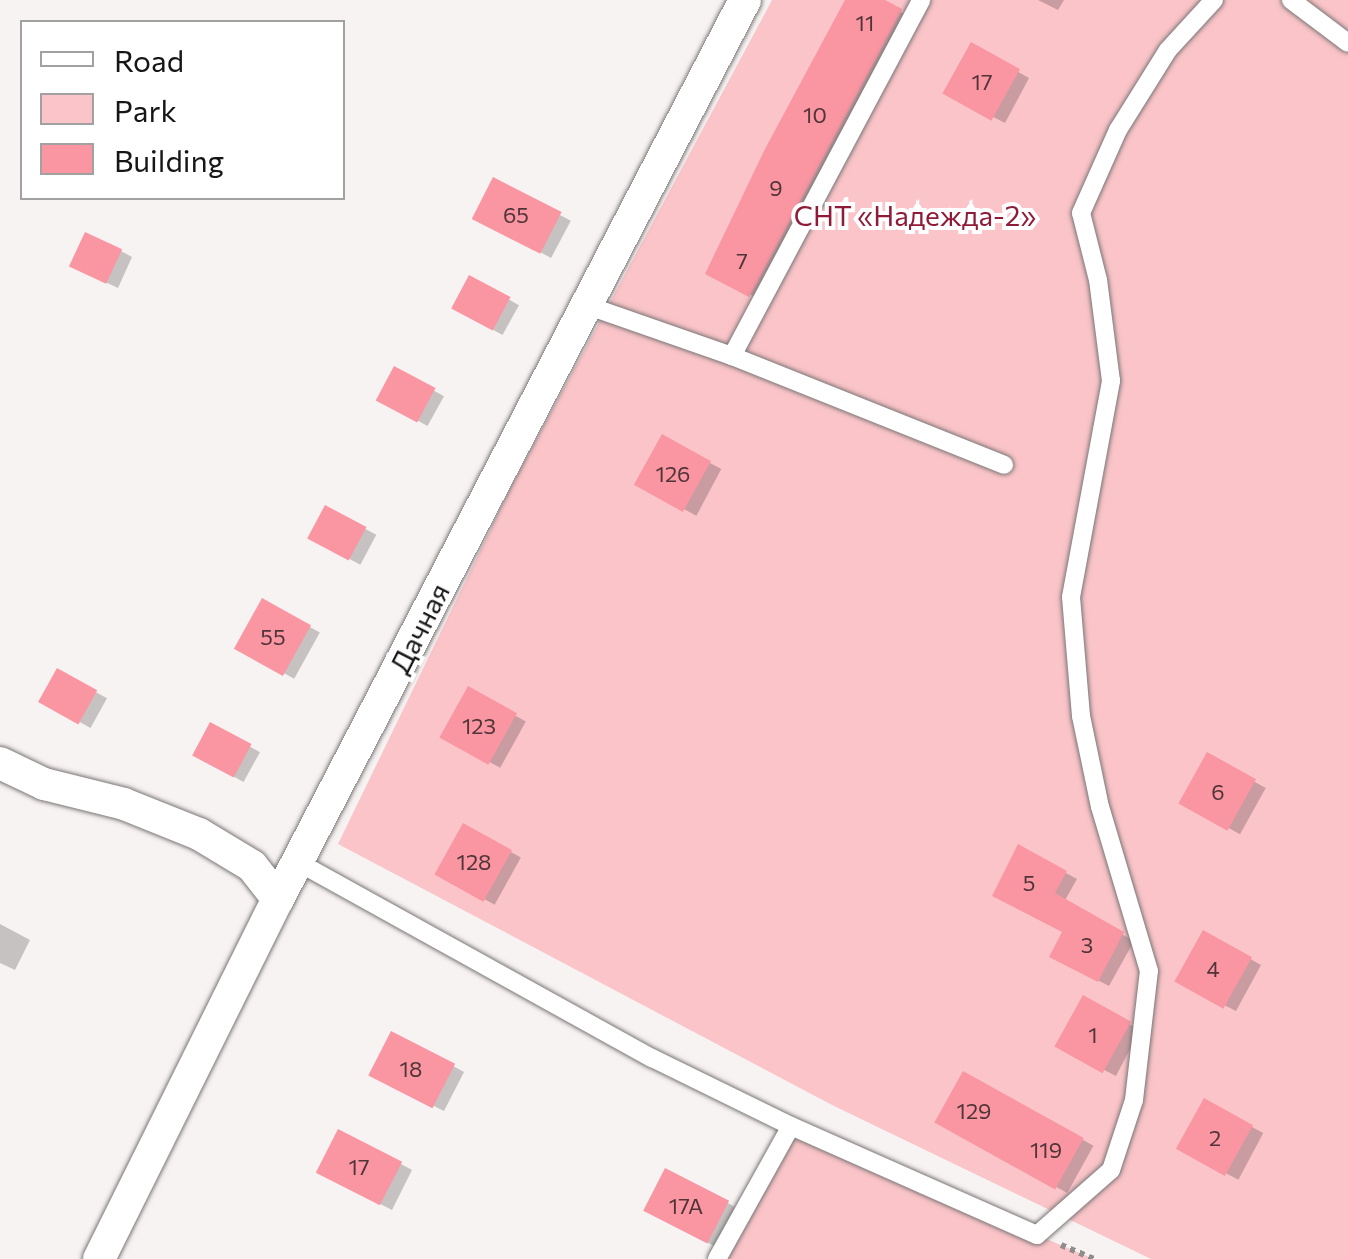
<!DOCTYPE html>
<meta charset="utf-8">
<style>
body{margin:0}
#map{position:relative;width:1348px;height:1259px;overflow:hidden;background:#f8f3f3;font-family:Commissioner,sans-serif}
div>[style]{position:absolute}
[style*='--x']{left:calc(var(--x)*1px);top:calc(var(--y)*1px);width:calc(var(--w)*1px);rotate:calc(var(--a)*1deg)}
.green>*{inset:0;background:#fac4c8}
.shadow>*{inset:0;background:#0003;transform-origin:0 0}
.building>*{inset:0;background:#fa95a2;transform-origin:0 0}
.path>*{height:6px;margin-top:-3px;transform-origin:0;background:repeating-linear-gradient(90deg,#918d8d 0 5px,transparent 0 10px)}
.roads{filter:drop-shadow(0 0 2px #7b7676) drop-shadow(0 0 2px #7b7676)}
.lane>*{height:18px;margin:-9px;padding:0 9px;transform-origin:9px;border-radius:9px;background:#fff}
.street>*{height:32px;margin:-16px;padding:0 16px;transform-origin:16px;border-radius:16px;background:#fff}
span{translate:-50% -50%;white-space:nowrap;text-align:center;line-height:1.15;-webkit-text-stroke:8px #fff;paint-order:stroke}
.number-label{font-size:22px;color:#503538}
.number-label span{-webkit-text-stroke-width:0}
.park-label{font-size:28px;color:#901b38}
.street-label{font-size:28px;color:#171515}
.legend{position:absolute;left:20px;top:20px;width:325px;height:180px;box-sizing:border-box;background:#fff;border:2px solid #a2a1a1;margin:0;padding:12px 18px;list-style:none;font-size:30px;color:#171515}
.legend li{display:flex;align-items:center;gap:20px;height:50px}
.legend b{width:50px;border:2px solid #a2a1a1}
</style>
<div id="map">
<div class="green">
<div style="clip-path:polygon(772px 0,1348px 0,1348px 1259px,1151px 1259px,832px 1105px,338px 844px,512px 485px)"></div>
<div style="clip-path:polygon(791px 1126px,1037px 1235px,1094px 1259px,723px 1259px)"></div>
</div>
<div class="shadow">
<div style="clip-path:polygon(848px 0,880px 0,911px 18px,761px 300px,708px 273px)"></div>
<div style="clip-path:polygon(1038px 0,1064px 0,1058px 10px)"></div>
<div style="clip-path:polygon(972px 46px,1029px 78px,1005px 123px,958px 99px)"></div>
<div style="left:494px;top:180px;width:87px;height:42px;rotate:28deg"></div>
<div style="clip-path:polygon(121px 251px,132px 257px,118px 288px,83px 272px)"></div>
<div style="left:470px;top:278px;width:56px;height:34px;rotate:29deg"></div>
<div style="left:395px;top:369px;width:56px;height:34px;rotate:29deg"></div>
<div style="left:663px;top:438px;width:66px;height:53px;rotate:28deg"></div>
<div style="left:326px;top:508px;width:57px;height:34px;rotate:28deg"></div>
<div style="left:263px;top:601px;width:65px;height:53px;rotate:29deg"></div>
<div style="left:58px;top:671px;width:56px;height:34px;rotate:29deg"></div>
<div style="left:469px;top:690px;width:65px;height:53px;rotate:29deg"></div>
<div style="left:211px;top:725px;width:56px;height:34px;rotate:29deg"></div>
<div style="left:1208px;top:756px;width:66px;height:53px;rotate:29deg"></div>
<div style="left:464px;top:826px;width:65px;height:54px;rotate:29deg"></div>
<div style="clip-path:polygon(1019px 847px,1077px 879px,1064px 902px,1134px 941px,1109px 986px,1063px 962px,1065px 931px)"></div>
<div style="clip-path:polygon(0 924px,30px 940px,15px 970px,0 963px)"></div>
<div style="clip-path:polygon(1204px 933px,1261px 965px,1236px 1011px,1189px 987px)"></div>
<div style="clip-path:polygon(1084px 999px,1140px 1030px,1116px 1076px,1069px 1052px)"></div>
<div style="clip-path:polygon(453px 1066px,464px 1072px,444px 1111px,382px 1080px)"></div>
<div style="left:964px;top:1074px;width:148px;height:54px;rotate:29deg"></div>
<div style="left:1205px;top:1102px;width:66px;height:53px;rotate:28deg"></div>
<div style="clip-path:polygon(401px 1164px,412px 1170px,392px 1210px,330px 1178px)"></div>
<div style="clip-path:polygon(728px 1203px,738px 1209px,718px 1248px,657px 1216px)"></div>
</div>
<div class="building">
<div style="clip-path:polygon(845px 0,885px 0,902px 9px,749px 297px,705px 274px,765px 149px)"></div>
<div style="left:971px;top:42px;width:56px;height:59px;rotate:29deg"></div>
<div style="left:493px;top:177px;width:77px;height:47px;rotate:27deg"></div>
<div style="left:85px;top:232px;width:41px;height:38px;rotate:25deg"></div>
<div style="left:469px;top:275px;width:47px;height:38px;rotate:28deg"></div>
<div style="left:394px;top:366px;width:47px;height:39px;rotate:28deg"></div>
<div style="left:662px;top:434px;width:56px;height:58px;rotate:29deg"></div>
<div style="left:325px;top:505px;width:47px;height:38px;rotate:28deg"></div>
<div style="left:262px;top:598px;width:56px;height:58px;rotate:29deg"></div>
<div style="left:57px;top:668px;width:46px;height:39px;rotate:29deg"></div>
<div style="left:468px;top:686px;width:56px;height:59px;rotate:29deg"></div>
<div style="left:210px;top:722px;width:47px;height:38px;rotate:28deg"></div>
<div style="left:1207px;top:752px;width:56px;height:59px;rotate:29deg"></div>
<div style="left:463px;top:823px;width:56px;height:59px;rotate:29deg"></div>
<div style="clip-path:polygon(1018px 844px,1067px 871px,1055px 893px,1124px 932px,1098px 982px,1049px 957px,1062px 932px,992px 896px)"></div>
<div style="left:1203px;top:930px;width:56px;height:59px;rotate:29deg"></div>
<div style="left:1083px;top:995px;width:55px;height:59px;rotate:29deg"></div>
<div style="left:391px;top:1031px;width:72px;height:50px;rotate:27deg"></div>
<div style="left:963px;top:1071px;width:138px;height:59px;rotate:29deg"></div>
<div style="left:1204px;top:1098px;width:56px;height:58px;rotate:29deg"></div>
<div style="left:338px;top:1129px;width:72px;height:49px;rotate:27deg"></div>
<div style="left:665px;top:1168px;width:72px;height:48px;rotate:27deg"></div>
</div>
<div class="path">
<div style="--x:1061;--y:1245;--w:36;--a:23"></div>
</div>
<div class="roads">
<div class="lane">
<div style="--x:1291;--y:0;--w:71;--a:37"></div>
<div style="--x:580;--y:303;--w:161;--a:19.2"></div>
<div style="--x:732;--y:356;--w:293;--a:21.8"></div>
<div style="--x:732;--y:356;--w:403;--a:-62"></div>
<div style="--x:296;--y:861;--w:407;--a:29"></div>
<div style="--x:652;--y:1058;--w:155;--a:26.1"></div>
<div style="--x:791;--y:1126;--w:269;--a:23.9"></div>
<div style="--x:1037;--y:1235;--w:98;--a:-41.3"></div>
<div style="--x:1111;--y:1170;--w:74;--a:-71.8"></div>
<div style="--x:1134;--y:1100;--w:130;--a:-83.4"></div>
<div style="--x:1149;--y:971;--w:171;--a:-106.6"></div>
<div style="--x:1100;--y:807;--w:93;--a:-101.8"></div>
<div style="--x:1081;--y:716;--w:119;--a:-94.8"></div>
<div style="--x:1071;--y:597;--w:220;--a:-79.5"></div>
<div style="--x:1111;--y:381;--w:102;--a:-97.3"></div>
<div style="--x:1098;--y:280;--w:69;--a:-104.2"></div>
<div style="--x:1081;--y:213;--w:91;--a:-66"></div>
<div style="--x:1118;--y:130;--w:94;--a:-58"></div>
<div style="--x:1168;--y:50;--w:68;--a:-47.4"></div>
<div style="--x:717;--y:1259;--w:152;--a:-60.9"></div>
</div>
<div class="street">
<div style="--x:0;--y:763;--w:49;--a:25.5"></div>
<div style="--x:44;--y:784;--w:82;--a:14"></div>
<div style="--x:124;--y:804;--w:81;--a:21.8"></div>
<div style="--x:199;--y:834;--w:62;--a:31.1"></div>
<div style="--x:252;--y:866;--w:42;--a:51.8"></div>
<div style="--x:99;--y:1259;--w:402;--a:-63.6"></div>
<div style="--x:278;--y:899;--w:1013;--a:-62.55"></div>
</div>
</div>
<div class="number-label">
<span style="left:865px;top:23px">11</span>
<span style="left:982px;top:82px">17</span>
<span style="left:815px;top:115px">10</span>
<span style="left:776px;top:188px">9</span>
<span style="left:516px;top:215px">65</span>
<span style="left:742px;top:261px">7</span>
<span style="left:673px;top:474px">126</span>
<span style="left:273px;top:637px">55</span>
<span style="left:479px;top:726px">123</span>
<span style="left:1218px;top:792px">6</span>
<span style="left:474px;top:862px">128</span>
<span style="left:1029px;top:883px">5</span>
<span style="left:1087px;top:945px">3</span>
<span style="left:1213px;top:969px">4</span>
<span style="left:1093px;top:1035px">1</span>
<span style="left:411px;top:1069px">18</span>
<span style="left:974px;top:1111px">129</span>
<span style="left:1215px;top:1138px">2</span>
<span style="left:1046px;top:1150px">119</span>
<span style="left:359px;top:1167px">17</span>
<span style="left:686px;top:1206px">17А</span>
</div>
<div class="park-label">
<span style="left:915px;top:215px">СНТ «Надежда-2»</span>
</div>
<div class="street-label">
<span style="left:419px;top:628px;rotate:-63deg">Дачная</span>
</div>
<ul class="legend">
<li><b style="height:12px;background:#fff"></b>Road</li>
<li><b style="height:28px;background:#fac4c8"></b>Park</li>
<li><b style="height:28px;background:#fa95a2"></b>Building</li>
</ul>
</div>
